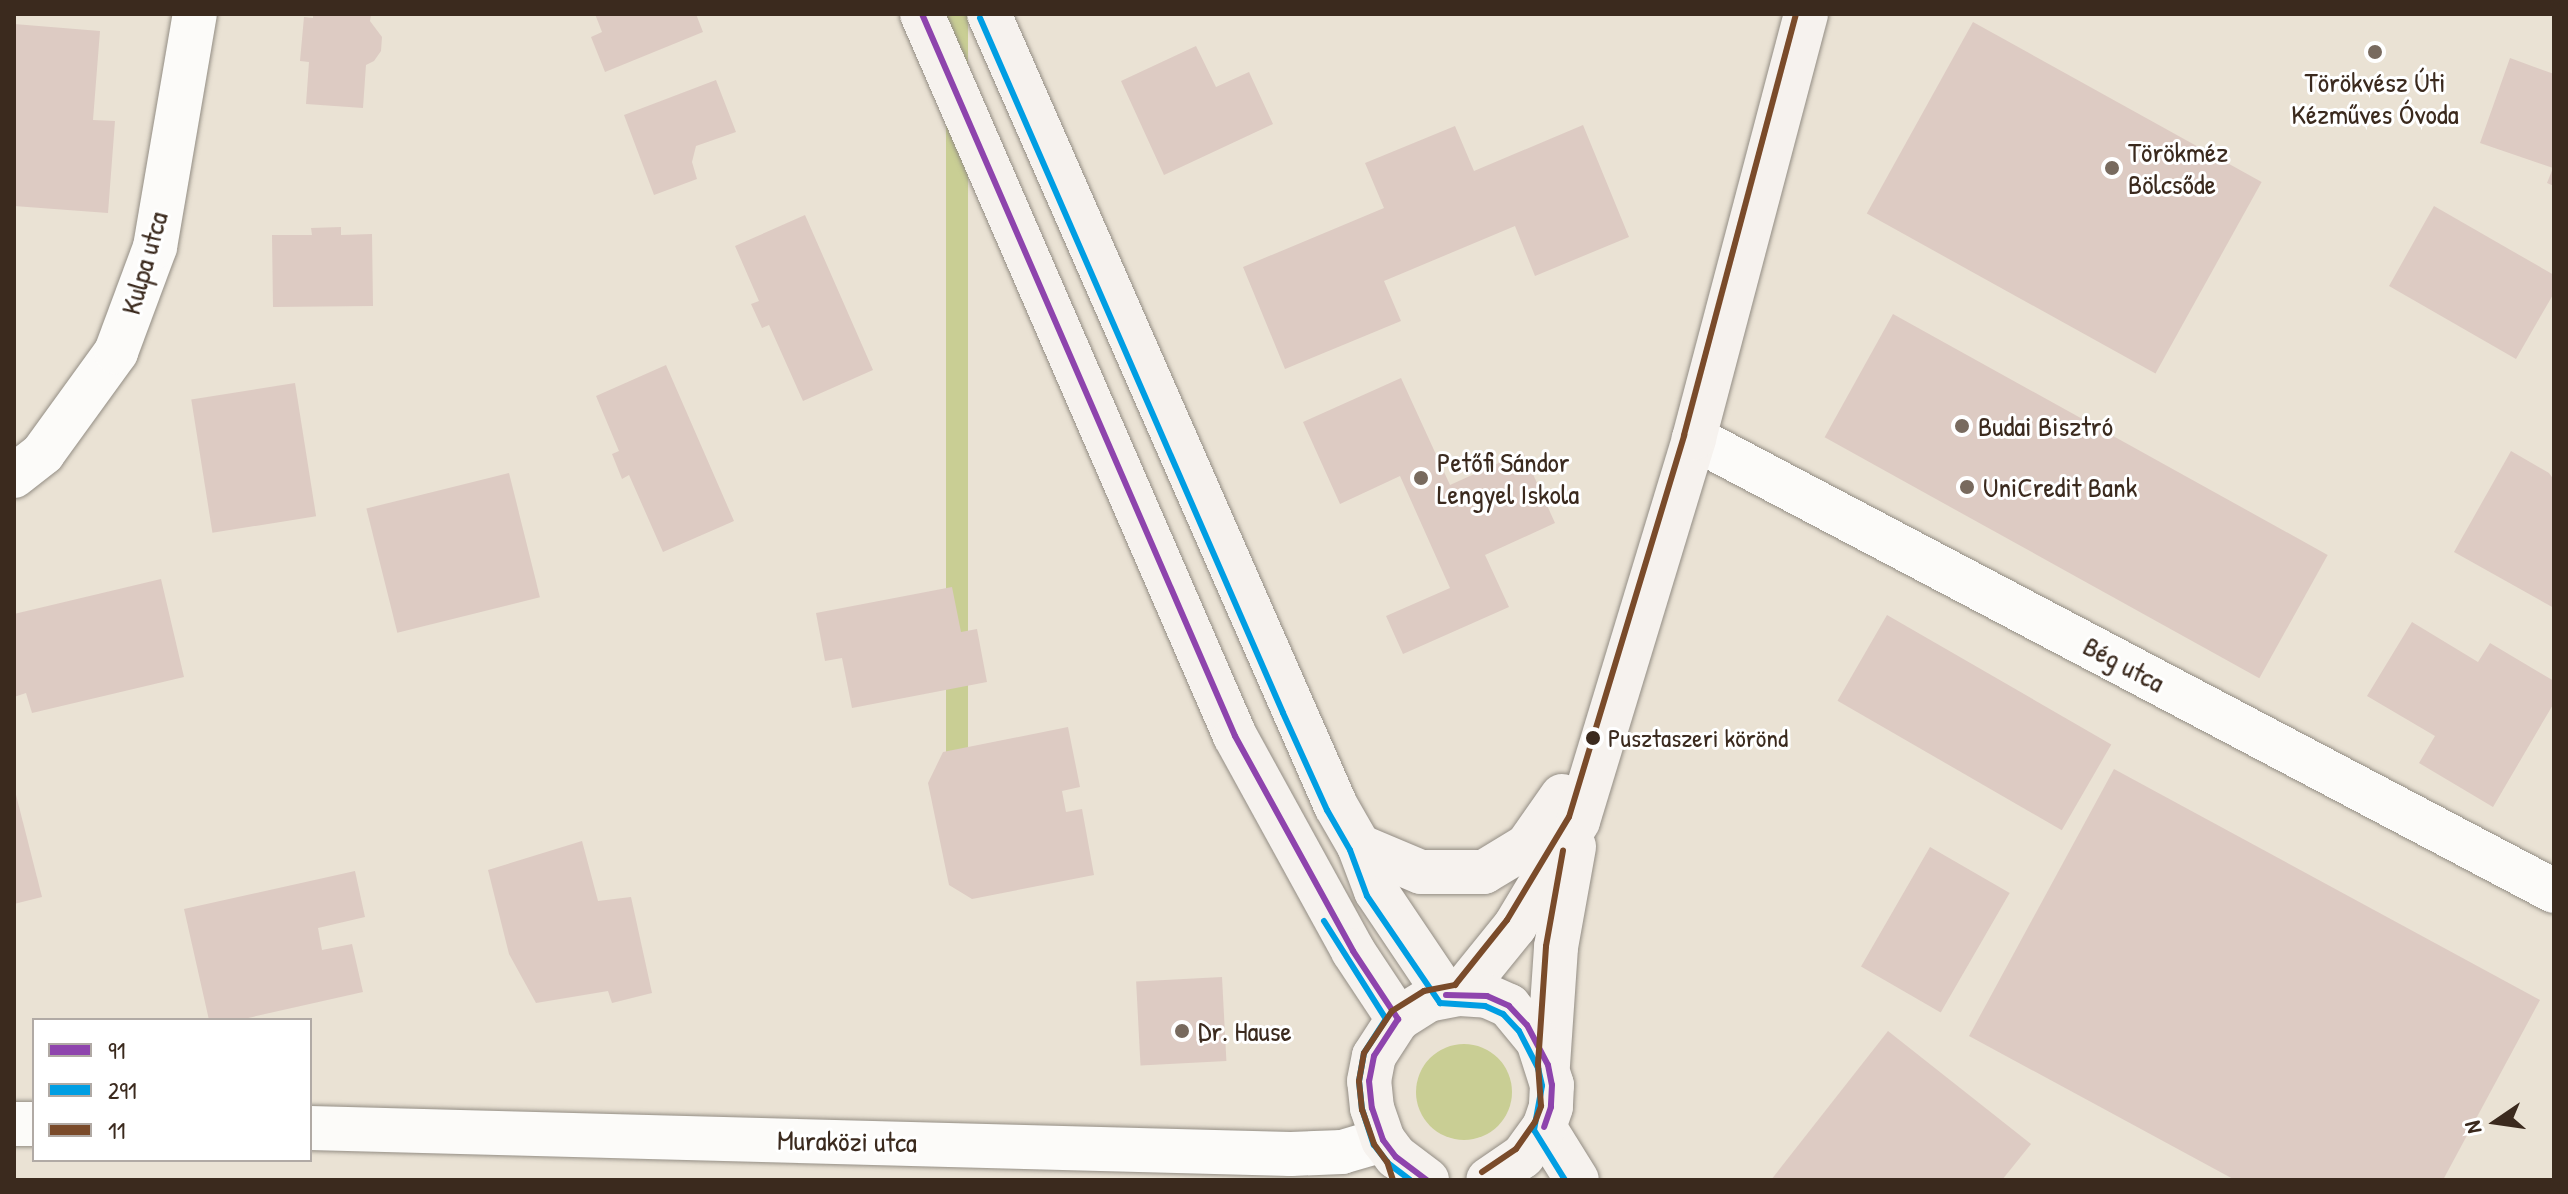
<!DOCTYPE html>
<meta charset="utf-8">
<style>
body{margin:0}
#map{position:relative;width:2568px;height:1194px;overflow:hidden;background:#eae2d4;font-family:"Patrick Hand",sans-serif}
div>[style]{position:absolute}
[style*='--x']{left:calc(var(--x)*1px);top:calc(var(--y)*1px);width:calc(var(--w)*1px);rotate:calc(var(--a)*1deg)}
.green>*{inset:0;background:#c9ce94;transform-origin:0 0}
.round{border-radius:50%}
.building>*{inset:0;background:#ddcbc3;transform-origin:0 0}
.roads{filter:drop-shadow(0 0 2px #938d84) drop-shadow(0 0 2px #938d84)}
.street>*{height:44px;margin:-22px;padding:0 22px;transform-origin:22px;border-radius:22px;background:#fcfbf9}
.secondary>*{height:44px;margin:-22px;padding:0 22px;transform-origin:22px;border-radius:22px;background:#f6f2ee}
.bus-1>*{height:6px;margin:-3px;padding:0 3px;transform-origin:3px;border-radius:3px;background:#8e44ad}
.bus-2>*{height:6px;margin:-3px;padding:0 3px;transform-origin:3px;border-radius:3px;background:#009ee3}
.bus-3>*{height:6px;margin:-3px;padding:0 3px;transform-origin:3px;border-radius:3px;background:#7a4b2a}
.dots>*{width:22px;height:22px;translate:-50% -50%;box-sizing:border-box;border:4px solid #fff;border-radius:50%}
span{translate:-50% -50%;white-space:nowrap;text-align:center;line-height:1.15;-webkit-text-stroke:6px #fff;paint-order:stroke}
.bus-label{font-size:26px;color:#3b2a1e}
.left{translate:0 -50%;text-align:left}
.poi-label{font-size:28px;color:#3b2a1e}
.street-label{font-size:28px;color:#3b2a1e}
.frame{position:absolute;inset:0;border:16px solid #3b2a1e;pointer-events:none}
.legend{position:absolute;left:32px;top:1018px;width:280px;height:144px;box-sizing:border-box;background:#fff;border:2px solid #b1aaa5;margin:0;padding:10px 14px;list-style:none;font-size:24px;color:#3b2a1e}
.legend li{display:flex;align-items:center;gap:16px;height:40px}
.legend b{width:40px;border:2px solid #b1aaa5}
.north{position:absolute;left:2456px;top:1082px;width:80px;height:80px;-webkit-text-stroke:6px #fff;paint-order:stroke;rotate:257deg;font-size:22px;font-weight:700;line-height:32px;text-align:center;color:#3b2a1e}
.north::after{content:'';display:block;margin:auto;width:28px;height:36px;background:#3b2a1e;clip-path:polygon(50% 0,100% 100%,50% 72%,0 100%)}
</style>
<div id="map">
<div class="green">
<div style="left:946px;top:14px;width:22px;height:820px"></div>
<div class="round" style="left:1416px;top:1044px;width:96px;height:96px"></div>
</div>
<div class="building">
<div style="clip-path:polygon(313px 14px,371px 14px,370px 21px,382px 37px,381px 51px,374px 61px,366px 65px,363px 108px,306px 104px,309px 62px,300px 61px,304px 17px,313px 18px)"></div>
<div style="clip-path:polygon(595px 14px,696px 14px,703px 32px,605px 72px,591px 37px,602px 32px)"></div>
<div style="left:1973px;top:22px;width:330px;height:219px;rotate:29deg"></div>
<div style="clip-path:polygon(14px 24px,100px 31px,93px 120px,115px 121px,108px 213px,14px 206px)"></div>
<div style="clip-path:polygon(1196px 46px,1216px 87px,1249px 72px,1273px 124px,1164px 175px,1121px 81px)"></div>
<div style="clip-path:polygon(2510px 58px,2554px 74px,2554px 186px,2547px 183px,2553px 168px,2480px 143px)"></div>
<div style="clip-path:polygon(716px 80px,736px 132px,696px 146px,692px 162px,697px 179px,654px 195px,624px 115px)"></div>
<div style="clip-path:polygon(1583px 125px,1629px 237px,1535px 276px,1515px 226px,1384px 281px,1401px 321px,1285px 369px,1243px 267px,1384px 208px,1365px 163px,1455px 126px,1474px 171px)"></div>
<div style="clip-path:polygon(2434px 206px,2554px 275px,2554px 293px,2516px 359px,2389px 286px)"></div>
<div style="clip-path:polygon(805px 215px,873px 370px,803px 401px,769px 325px,762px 328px,751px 304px,759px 301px,735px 246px)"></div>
<div style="clip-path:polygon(341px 227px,341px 235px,372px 234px,373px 306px,273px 307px,272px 235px,312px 235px,311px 228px)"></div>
<div style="left:1893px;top:314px;width:497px;height:141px;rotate:29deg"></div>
<div style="clip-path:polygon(666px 365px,734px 521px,663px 552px,629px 475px,622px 479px,612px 454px,619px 451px,596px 396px)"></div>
<div style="clip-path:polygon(1401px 378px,1450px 485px,1523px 452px,1555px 523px,1485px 555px,1509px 607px,1403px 654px,1386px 616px,1450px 588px,1400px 476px,1340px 504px,1303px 422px)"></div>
<div style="left:295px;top:383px;width:135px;height:105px;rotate:81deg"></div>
<div style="clip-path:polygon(2511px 451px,2549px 473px,2554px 480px,2554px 608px,2454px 552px)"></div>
<div style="left:509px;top:473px;width:128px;height:147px;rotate:76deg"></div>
<div style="clip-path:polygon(161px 579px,184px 677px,32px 713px,26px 693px,14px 697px,14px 614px)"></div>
<div style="clip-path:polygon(952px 587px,961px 632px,977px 629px,987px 682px,852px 708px,842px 658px,825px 661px,816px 613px)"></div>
<div style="left:1887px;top:615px;width:259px;height:99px;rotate:30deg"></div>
<div style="clip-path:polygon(2412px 622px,2478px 662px,2490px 643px,2554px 681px,2554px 703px,2493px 807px,2419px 763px,2435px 736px,2367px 696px)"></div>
<div style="clip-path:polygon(1068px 727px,1080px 787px,1062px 791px,1066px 812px,1082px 809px,1094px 875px,972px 899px,949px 885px,928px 783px,943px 752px)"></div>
<div style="clip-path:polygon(2114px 769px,2540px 1000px,2443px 1180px,2235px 1180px,1969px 1036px)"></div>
<div style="clip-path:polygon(14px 787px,42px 897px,14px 904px)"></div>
<div style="clip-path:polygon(582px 841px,598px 901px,631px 897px,652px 993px,612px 1003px,608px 991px,536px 1003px,509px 954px,488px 870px)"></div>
<div style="left:1930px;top:847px;width:92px;height:138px;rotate:30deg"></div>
<div style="clip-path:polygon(355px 871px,365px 917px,318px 928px,322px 950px,352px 944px,363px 992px,239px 1020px,209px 1020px,184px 909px)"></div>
<div style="left:1222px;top:977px;width:84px;height:86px;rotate:87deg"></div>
<div style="clip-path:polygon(1888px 1031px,2031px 1144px,2002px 1180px,1771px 1180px)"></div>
</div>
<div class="roads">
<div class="street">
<div style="--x:1694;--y:438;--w:972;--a:27.78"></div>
<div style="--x:14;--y:476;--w:37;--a:-38"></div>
<div style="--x:43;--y:453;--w:125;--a:-54.1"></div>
<div style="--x:116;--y:352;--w:112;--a:-69.6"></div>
<div style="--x:155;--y:247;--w:236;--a:-80.3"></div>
<div style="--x:14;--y:1124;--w:20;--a:0"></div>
<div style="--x:310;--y:1128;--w:981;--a:1.52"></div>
<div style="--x:1291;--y:1154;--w:51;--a:-2.2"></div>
<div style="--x:1342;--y:1152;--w:43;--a:-16.3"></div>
</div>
<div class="secondary">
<div style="--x:922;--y:14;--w:787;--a:66.56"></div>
<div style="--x:1235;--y:736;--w:245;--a:61.2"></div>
<div style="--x:1353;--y:951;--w:82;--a:56.5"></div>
<div style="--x:989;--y:14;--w:865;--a:66.34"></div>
<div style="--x:1336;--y:806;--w:46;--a:60.1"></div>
<div style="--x:1359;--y:846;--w:48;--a:69.3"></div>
<div style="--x:1376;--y:891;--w:125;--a:56.1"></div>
<div style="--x:1359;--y:846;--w:67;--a:22.8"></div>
<div style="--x:1421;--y:872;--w:63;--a:0"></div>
<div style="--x:1484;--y:872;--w:50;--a:-31.2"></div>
<div style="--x:1527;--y:846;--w:61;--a:-55"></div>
<div style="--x:1460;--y:994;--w:87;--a:-51"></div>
<div style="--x:1515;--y:926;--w:122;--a:-59"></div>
<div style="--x:1578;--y:821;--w:400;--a:-73.1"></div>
<div style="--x:1694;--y:438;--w:439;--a:-75.2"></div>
<div style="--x:1548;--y:1065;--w:118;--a:-86.1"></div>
<div style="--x:1556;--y:947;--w:102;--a:-79.8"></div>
<div style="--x:1544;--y:1127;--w:62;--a:58.1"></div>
<div style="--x:1427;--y:1180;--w:39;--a:-143"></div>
<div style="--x:1396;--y:1157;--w:21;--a:-127"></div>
<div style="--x:1383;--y:1140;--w:34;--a:-109"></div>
<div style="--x:1372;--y:1108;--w:27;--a:-96"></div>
<div style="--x:1369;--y:1081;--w:25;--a:-79"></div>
<div style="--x:1374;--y:1056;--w:44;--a:-57"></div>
<div style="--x:1398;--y:1019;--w:36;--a:-32"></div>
<div style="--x:1428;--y:1000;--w:33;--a:-11"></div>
<div style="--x:1460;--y:994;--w:27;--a:4"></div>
<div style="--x:1487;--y:996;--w:24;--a:24"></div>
<div style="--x:1509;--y:1006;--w:45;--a:50.4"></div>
<div style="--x:1538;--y:1041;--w:46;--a:72.3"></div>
<div style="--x:1552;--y:1085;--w:22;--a:93"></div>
<div style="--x:1551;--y:1107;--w:21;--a:109"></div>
<div style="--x:1544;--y:1127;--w:36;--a:126"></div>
<div style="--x:1523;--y:1156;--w:42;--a:145.6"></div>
</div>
</div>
<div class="bus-1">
<div style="--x:922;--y:14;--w:787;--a:66.56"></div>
<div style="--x:1235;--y:736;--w:245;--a:61.2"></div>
<div style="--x:1353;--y:951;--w:82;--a:56.5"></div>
<div style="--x:1398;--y:1019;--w:44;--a:123"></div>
<div style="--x:1374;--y:1056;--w:25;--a:101"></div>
<div style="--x:1369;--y:1081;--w:27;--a:84"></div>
<div style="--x:1372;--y:1108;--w:34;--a:71"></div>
<div style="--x:1383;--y:1140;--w:21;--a:53"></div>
<div style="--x:1396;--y:1157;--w:39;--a:37"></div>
<div style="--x:1446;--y:995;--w:41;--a:1.4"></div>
<div style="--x:1487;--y:996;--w:24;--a:24"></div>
<div style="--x:1509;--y:1006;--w:26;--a:47"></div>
<div style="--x:1527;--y:1025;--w:45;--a:62.3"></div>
<div style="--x:1548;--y:1065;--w:20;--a:79"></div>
<div style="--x:1552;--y:1085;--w:22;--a:93"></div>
<div style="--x:1551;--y:1107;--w:21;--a:109"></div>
</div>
<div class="bus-2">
<div style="--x:980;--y:18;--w:758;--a:66.44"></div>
<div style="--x:1283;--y:713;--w:107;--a:65.6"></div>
<div style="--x:1327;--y:810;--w:46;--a:60.1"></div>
<div style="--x:1350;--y:850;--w:49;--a:69.7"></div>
<div style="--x:1367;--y:896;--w:130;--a:55.7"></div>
<div style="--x:1440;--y:1003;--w:45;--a:3.8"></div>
<div style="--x:1485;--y:1006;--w:20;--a:24"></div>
<div style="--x:1503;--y:1014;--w:23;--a:47"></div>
<div style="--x:1519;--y:1031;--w:42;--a:62.8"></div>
<div style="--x:1538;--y:1068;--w:18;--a:77"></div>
<div style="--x:1542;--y:1086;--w:45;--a:100.3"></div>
<div style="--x:1534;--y:1130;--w:59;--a:58.2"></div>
<div style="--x:1324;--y:921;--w:116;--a:57.7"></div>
<div style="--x:1386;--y:1019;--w:40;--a:122.9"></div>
<div style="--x:1364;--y:1053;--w:28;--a:100"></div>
<div style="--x:1359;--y:1081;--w:28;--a:84"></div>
<div style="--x:1362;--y:1109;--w:38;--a:72"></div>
<div style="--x:1374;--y:1145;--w:24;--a:52"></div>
<div style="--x:1389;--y:1164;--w:26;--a:37"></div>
</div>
<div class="bus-3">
<div style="--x:1482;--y:1172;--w:41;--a:-34.1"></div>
<div style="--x:1516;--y:1149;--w:33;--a:-55"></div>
<div style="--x:1535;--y:1122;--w:17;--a:-69"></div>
<div style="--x:1541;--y:1106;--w:42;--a:-94.1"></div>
<div style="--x:1538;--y:1064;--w:118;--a:-86.1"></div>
<div style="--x:1546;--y:946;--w:97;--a:-79.9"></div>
<div style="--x:1393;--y:1180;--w:19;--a:-108"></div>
<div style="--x:1387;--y:1162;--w:22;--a:-126"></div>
<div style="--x:1374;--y:1144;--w:36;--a:-109"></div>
<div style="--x:1362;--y:1110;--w:29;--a:-96"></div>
<div style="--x:1359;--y:1081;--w:28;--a:-80"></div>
<div style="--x:1364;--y:1053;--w:50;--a:-56.3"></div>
<div style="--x:1392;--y:1011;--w:38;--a:-32"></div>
<div style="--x:1424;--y:991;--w:32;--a:-11"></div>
<div style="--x:1455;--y:985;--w:83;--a:-51.3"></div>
<div style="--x:1507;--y:920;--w:120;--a:-59"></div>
<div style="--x:1569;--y:817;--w:399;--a:-73.2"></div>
<div style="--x:1684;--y:435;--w:436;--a:-75.1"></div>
</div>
<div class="dots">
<div style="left:2375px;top:52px;background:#786a5e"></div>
<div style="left:2112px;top:168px;background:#786a5e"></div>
<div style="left:1962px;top:426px;background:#786a5e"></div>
<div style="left:1421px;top:478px;background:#786a5e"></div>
<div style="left:1967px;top:487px;background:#786a5e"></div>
<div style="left:1593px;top:738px;background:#3b2a1e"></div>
<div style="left:1182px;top:1031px;background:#786a5e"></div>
</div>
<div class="bus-label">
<span class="left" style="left:1608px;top:738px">Pusztaszeri körönd</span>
</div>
<div class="poi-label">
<span style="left:2375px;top:98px">Törökvész Úti<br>Kézműves Óvoda</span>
<span class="left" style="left:2128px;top:168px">Törökméz<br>Bölcsőde</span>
<span class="left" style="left:1978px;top:426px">Budai Bisztró</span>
<span class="left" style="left:1437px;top:478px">Petőfi Sándor<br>Lengyel Iskola</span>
<span class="left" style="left:1983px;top:487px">UniCredit Bank</span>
<span class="left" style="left:1198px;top:1031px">Dr. Hause</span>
</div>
<div class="street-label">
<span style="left:144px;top:263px;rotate:-74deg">Kulpa utca</span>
<span style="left:2124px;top:664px;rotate:28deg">Bég utca</span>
<span style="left:847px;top:1141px;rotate:1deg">Muraközi utca</span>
</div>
<div class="frame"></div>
<ul class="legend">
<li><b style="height:10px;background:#8e44ad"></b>91</li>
<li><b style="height:10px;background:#009ee3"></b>291</li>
<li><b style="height:10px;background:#7a4b2a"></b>11</li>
</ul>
<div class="north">N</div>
</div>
